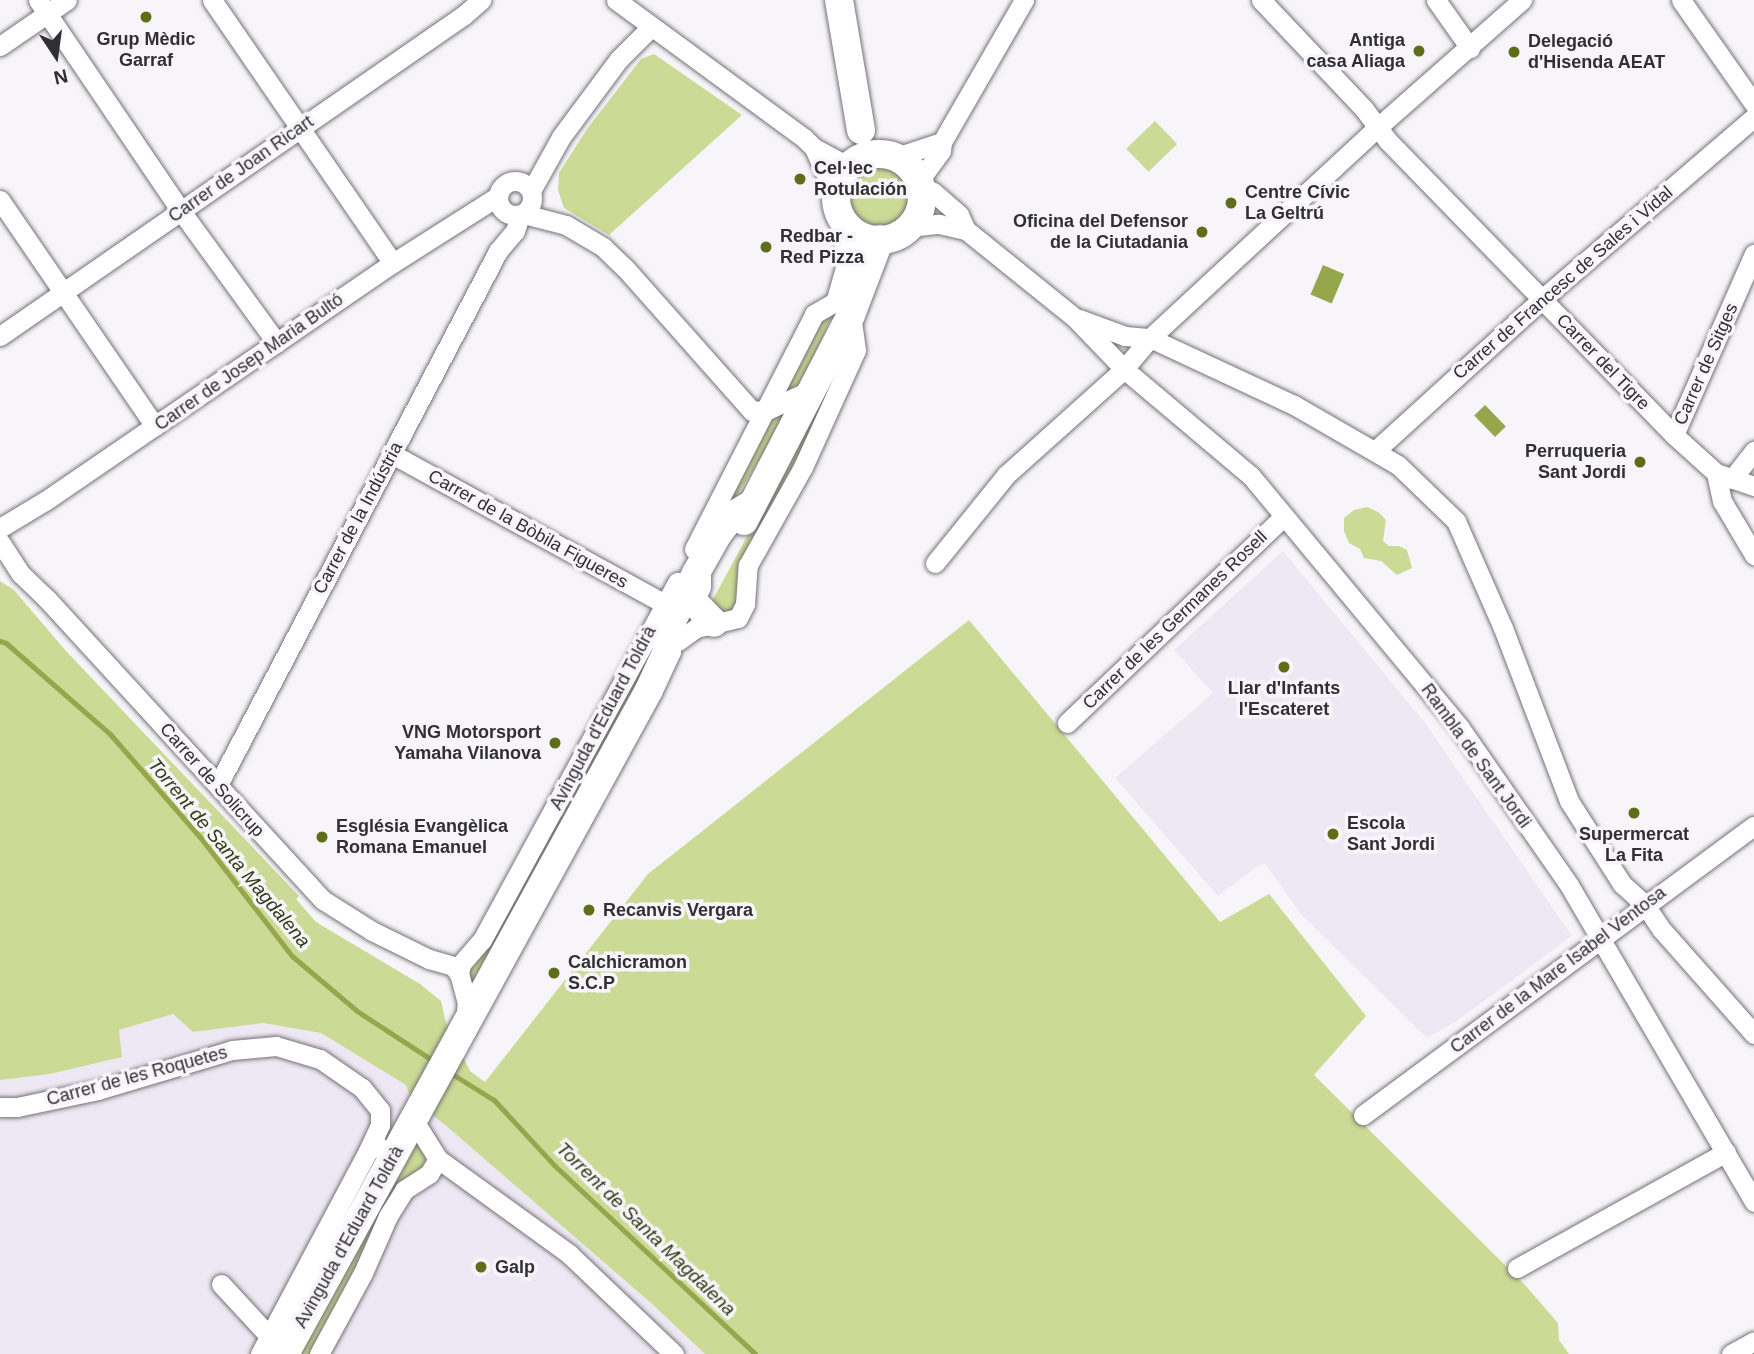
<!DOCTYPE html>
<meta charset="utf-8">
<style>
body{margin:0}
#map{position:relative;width:1754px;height:1354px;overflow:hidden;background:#f7f5fa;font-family:Helvetica,sans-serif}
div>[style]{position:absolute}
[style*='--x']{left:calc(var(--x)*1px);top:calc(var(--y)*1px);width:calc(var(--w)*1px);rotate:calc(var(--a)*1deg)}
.built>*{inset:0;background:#eee8f4}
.green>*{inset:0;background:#cbda94;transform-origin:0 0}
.round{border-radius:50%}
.water>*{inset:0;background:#95a64c;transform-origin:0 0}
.stream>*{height:5px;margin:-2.5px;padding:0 2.5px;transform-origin:2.5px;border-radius:2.5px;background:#95a64c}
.roads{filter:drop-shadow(0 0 2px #747276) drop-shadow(0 0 2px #747276)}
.street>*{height:19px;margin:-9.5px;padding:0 9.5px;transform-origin:9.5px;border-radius:9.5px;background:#fff}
.street>.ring{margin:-9.5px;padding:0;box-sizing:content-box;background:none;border:19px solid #fff;border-radius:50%}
.secondary>*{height:28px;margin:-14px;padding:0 14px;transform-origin:14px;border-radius:14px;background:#fff}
.secondary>.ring{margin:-14px;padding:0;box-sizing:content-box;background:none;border:28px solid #fff;border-radius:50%}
.dots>*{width:19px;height:19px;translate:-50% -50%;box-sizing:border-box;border:4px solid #f7f5fa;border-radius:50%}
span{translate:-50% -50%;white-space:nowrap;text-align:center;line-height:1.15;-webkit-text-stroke:7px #f7f5fa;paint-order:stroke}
.poi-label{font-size:18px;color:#302f31;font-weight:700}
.right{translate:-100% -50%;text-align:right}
.left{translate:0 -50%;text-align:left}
.street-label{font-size:18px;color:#302f31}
.water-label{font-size:19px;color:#343b15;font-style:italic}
.north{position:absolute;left:21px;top:21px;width:70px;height:70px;-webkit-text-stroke:5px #f7f5fa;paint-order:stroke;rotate:167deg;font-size:19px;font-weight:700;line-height:28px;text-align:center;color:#302f31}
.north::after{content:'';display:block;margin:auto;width:24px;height:32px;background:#302f31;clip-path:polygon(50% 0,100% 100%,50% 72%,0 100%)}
</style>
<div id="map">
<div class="built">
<div style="clip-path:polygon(1283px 551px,1425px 723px,1572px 936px,1454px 1023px,1427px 1038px,1302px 915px,1265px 864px,1259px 865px,1218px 896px,1115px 778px,1213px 693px,1174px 650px)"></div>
<div style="clip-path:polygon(173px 1014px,193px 1032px,263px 1023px,321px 1033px,406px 1085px,411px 1099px,444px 1124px,651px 1303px,705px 1354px,0 1354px,0 1080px,50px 1074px,122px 1057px,119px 1030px)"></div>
</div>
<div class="green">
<div style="clip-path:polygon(654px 54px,742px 115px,609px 235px,564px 208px,558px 190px,559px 173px,587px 129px,641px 59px)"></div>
<div style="left:1155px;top:121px;width:32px;height:40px;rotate:46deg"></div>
<div class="round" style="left:846px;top:165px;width:64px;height:64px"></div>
<div style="clip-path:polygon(834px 310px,800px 391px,782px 399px,819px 319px)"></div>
<div style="clip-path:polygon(829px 385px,827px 403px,746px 550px,739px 603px,725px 616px,711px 603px)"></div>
<div style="clip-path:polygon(792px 407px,712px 536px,654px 657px,471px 998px,467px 965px,773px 413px)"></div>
<div style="clip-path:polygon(1367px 507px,1378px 512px,1386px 520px,1383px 541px,1389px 546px,1399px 546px,1407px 550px,1412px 568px,1397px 575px,1381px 561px,1364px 558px,1360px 549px,1349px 543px,1344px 531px,1344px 518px,1354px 510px)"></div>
<div style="clip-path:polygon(0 581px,14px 590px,65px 650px,299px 896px,296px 899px,316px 922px,420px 984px,441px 1001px,446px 1023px,470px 1071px,485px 1082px,648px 874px,969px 620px,1220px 922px,1269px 894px,1366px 1016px,1314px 1075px,1525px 1285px,1558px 1323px,1559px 1340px,1569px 1354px,705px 1354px,651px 1303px,444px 1124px,411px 1099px,406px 1085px,321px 1033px,263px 1023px,193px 1032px,173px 1014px,119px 1030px,122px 1057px,50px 1074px,0 1080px)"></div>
<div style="clip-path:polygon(416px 1142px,423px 1143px,425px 1151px,425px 1162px,419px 1173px,312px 1354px,297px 1354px)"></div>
</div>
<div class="water">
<div style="left:1323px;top:265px;width:23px;height:32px;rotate:23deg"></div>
<div style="left:1485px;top:405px;width:30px;height:15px;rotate:46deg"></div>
</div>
<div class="stream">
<div style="--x:0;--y:641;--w:6;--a:18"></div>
<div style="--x:6;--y:643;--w:138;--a:41.2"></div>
<div style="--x:110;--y:734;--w:137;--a:48.9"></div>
<div style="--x:200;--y:837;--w:150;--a:52.3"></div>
<div style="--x:292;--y:956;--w:85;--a:40.2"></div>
<div style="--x:357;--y:1011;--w:93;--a:33.2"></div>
<div style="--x:449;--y:1072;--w:53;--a:31.9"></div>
<div style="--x:494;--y:1100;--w:88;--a:47.3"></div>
<div style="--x:554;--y:1165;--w:276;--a:43.2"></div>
</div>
<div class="roads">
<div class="street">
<div style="--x:38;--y:0;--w:255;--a:55.9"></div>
<div style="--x:181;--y:211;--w:163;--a:54"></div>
<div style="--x:212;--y:0;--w:319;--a:55.5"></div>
<div style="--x:616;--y:0;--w:233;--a:36.3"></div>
<div style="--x:804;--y:138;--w:14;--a:45"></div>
<div style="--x:814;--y:148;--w:54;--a:65.8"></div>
<div style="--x:1261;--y:0;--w:150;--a:46.6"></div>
<div style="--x:1364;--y:109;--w:40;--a:53"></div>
<div style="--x:1388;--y:141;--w:410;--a:45.8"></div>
<div style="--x:1674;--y:435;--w:57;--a:42.1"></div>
<div style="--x:1716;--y:473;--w:40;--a:18.9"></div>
<div style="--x:1436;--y:0;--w:59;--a:54.7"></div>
<div style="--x:1681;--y:0;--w:127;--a:54.9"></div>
<div style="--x:0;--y:46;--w:81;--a:-34.5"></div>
<div style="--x:814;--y:148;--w:38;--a:28"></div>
<div style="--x:896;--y:157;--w:48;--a:-18.1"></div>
<div class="ring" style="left:498px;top:181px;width:15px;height:15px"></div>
<div style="--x:919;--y:181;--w:37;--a:-54"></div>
<div style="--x:941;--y:151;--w:9;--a:-84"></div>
<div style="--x:942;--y:142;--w:164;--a:-60"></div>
<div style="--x:920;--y:186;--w:14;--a:25"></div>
<div style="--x:933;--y:192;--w:35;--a:41"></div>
<div style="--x:959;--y:215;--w:17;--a:65"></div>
<div style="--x:531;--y:191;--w:62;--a:-60.9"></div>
<div style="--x:561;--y:137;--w:97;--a:-53.4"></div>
<div style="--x:619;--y:59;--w:45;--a:-45"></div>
<div style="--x:0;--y:200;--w:274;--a:55.6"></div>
<div style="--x:524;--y:214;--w:43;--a:14.7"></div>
<div style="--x:566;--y:225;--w:43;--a:30.7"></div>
<div style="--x:603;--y:247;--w:30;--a:44"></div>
<div style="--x:625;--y:268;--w:191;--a:48.4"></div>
<div style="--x:752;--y:411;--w:15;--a:-4"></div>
<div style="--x:767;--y:410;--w:51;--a:-24.5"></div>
<div style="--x:908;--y:227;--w:31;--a:-6"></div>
<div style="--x:939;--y:224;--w:28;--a:13"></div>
<div style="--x:966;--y:230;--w:140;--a:38.9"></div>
<div style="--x:1075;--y:318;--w:71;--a:46.1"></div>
<div style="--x:1124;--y:369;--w:166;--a:40.1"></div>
<div style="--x:1251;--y:476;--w:327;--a:50.3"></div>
<div style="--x:1460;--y:728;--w:191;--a:55.2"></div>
<div style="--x:1569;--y:885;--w:367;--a:59.7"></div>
<div style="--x:1079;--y:319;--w:49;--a:20.3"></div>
<div style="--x:1125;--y:336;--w:25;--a:5"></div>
<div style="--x:1150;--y:338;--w:159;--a:25"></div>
<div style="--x:1294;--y:405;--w:120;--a:30"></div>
<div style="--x:1398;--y:465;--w:81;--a:44"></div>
<div style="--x:1456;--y:521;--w:117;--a:66.3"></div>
<div style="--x:1503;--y:628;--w:185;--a:69.1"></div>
<div style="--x:1569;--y:801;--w:98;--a:57.4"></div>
<div style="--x:1622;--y:884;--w:31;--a:42"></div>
<div style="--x:1645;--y:905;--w:30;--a:56"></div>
<div style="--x:1662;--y:930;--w:139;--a:48.5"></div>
<div style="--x:0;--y:336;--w:564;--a:-34.68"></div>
<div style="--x:464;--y:15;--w:23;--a:-41"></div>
<div style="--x:1674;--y:435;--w:198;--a:-66.2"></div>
<div style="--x:1375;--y:451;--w:226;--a:-42.3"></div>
<div style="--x:1542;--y:299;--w:279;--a:-40.6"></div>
<div style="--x:392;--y:454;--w:311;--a:28.8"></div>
<div style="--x:1716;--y:473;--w:29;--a:78"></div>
<div style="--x:1722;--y:501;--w:63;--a:59.3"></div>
<div style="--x:1732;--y:479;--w:36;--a:-52"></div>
<div style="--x:0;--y:528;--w:52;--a:-31"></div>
<div style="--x:45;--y:501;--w:422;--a:-34.4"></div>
<div style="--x:393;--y:263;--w:125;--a:-32.5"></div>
<div style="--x:0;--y:542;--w:38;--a:57"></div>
<div style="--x:21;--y:574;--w:36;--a:44"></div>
<div style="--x:47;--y:599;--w:408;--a:47.5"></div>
<div style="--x:323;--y:900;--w:58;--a:32.3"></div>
<div style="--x:372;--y:931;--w:64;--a:26.2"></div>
<div style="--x:429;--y:959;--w:25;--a:16"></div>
<div style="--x:453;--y:966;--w:10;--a:53"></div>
<div style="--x:694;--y:549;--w:264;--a:-62.9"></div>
<div style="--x:814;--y:314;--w:32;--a:-30"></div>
<div style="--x:935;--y:563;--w:113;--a:-51.1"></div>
<div style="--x:1006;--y:475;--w:159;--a:-41.9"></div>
<div style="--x:1124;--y:369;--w:40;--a:-50"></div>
<div style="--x:1150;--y:338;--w:312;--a:-42.8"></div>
<div style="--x:1379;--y:126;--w:191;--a:-41.4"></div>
<div style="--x:678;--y:641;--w:22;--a:-36"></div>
<div style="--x:696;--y:628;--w:43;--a:-13.4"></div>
<div style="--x:738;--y:618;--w:16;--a:-63"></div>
<div style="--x:745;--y:604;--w:39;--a:-86"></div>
<div style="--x:748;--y:565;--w:112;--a:-60.7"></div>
<div style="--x:803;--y:467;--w:128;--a:-65.6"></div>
<div style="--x:856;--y:350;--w:35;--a:-98"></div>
<div style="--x:1067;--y:723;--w:298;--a:-43.6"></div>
<div style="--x:218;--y:785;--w:603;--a:-62.33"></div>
<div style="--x:498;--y:251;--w:26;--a:-50"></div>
<div style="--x:515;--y:231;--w:16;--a:-72"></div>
<div style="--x:465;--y:1021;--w:18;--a:-84"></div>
<div style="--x:467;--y:1003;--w:30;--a:-105"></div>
<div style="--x:459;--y:974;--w:10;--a:-79"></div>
<div style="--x:461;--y:964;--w:32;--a:-49"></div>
<div style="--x:482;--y:940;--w:408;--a:-61.4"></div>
<div style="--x:0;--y:1107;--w:17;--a:0"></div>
<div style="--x:17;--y:1107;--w:83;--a:-11.9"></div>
<div style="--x:98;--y:1090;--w:140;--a:-16.6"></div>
<div style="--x:232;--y:1050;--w:44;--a:-5.2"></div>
<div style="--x:276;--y:1046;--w:46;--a:16.5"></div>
<div style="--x:320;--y:1059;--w:51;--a:34.6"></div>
<div style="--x:362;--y:1088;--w:28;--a:51"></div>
<div style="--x:380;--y:1110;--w:15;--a:90"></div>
<div style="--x:380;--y:1125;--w:29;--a:115"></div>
<div style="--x:1363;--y:1115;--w:486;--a:-36.5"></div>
<div style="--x:413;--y:1119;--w:47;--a:58"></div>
<div style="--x:438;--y:1159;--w:162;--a:35.9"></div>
<div style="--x:569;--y:1254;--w:145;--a:43.6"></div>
<div style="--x:1517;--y:1268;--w:239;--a:-29"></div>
<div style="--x:221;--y:1284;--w:71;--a:47.3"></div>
<div style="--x:260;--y:1354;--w:230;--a:-62"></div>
<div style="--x:368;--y:1151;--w:11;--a:-34"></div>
<div style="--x:319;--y:1354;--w:92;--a:-61.5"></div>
<div style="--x:363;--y:1273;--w:62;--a:-66.3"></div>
<div style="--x:388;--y:1216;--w:31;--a:-58"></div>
<div style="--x:404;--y:1190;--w:30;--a:-33"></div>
<div style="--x:429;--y:1174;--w:17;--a:-59"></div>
<div style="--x:1731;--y:1354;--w:26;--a:-29"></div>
</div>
<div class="secondary">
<div style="--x:839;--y:0;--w:132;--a:80.4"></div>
<div class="ring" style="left:836px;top:154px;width:58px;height:58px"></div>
<div style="--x:841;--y:300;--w:32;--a:-74"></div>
<div style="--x:850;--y:269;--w:42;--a:-92.7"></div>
<div style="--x:744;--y:521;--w:232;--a:-62.6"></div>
<div style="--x:851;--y:315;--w:81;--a:-69.1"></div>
<div style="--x:697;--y:576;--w:10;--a:90"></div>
<div style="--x:697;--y:586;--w:14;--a:115"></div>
<div style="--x:691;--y:599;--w:33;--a:46"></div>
<div style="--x:285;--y:1354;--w:757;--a:-61.27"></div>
<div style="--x:649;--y:690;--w:43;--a:-65.2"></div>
<div style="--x:667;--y:651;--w:22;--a:-87"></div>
<div style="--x:668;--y:629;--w:63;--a:-63.4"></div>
<div style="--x:696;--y:573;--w:45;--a:-60.6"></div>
<div style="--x:718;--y:534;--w:24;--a:-52"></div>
<div style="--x:733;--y:515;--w:20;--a:-30"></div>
</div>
</div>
<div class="dots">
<div style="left:146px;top:17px;background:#606d18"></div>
<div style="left:1419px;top:51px;background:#606d18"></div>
<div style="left:1514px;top:52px;background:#606d18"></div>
<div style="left:800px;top:179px;background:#606d18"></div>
<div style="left:1231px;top:203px;background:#606d18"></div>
<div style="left:1202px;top:232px;background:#606d18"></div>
<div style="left:766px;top:247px;background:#606d18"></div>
<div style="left:1640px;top:462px;background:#606d18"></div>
<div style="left:1284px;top:667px;background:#606d18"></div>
<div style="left:555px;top:743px;background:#606d18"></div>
<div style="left:1634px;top:813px;background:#606d18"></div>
<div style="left:1333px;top:834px;background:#606d18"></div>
<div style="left:322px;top:837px;background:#606d18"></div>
<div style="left:589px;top:910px;background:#606d18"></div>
<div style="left:554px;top:973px;background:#606d18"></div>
<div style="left:481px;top:1267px;background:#606d18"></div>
</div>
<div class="poi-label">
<span style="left:146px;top:50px">Grup Mèdic<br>Garraf</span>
<span class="right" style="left:1405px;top:51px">Antiga<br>casa Aliaga</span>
<span class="left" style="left:1528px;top:52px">Delegació<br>d'Hisenda AEAT</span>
<span class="left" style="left:814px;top:179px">Cel·lec<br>Rotulación</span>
<span class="left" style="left:1245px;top:203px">Centre Cívic<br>La Geltrú</span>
<span class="right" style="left:1188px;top:232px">Oficina del Defensor<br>de la Ciutadania</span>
<span class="left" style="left:780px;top:247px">Redbar -<br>Red Pizza</span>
<span class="right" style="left:1626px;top:462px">Perruqueria<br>Sant Jordi</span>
<span style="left:1284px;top:699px">Llar d'Infants<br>l'Escateret</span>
<span class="right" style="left:541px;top:743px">VNG Motorsport<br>Yamaha Vilanova</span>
<span class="left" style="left:1347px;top:834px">Escola<br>Sant Jordi</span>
<span class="left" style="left:336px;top:837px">Església Evangèlica<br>Romana Emanuel</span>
<span style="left:1634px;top:845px">Supermercat<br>La Fita</span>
<span class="left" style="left:603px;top:910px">Recanvis Vergara</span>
<span class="left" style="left:568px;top:973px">Calchicramon<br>S.C.P</span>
<span class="left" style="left:495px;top:1267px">Galp</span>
</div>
<div class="street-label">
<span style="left:241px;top:169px;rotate:-35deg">Carrer de Joan Ricart</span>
<span style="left:1563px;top:283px;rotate:-41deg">Carrer de Francesc de Sales i Vidal</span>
<span style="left:249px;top:362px;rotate:-35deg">Carrer de Josep Maria Bultó</span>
<span style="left:1603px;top:362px;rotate:46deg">Carrer del Tigre</span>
<span style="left:1706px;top:364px;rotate:-66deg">Carrer de Sitges</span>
<span style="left:358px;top:518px;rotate:-62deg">Carrer de la Indústria</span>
<span style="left:528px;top:529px;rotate:29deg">Carrer de la Bòbila Figueres</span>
<span style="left:1175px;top:620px;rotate:-44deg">Carrer de les Germanes Rosell</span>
<span style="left:603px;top:718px;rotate:-62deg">Avinguda d'Eduard Toldrà</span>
<span style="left:1476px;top:756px;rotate:54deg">Rambla de Sant Jordi</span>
<span style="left:212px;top:780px;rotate:48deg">Carrer de Solicrup</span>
<span style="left:1558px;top:970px;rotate:-37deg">Carrer de la Mare Isabel Ventosa</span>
<span style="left:137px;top:1076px;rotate:-15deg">Carrer de les Roquetes</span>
<span style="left:349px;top:1237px;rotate:-61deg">Avinguda d'Eduard Toldrà</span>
</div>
<div class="water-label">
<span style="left:229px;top:853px;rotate:50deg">Torrent de Santa Magdalena</span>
<span style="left:646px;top:1229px;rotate:44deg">Torrent de Santa Magdalena</span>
</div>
<div class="north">N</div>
</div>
